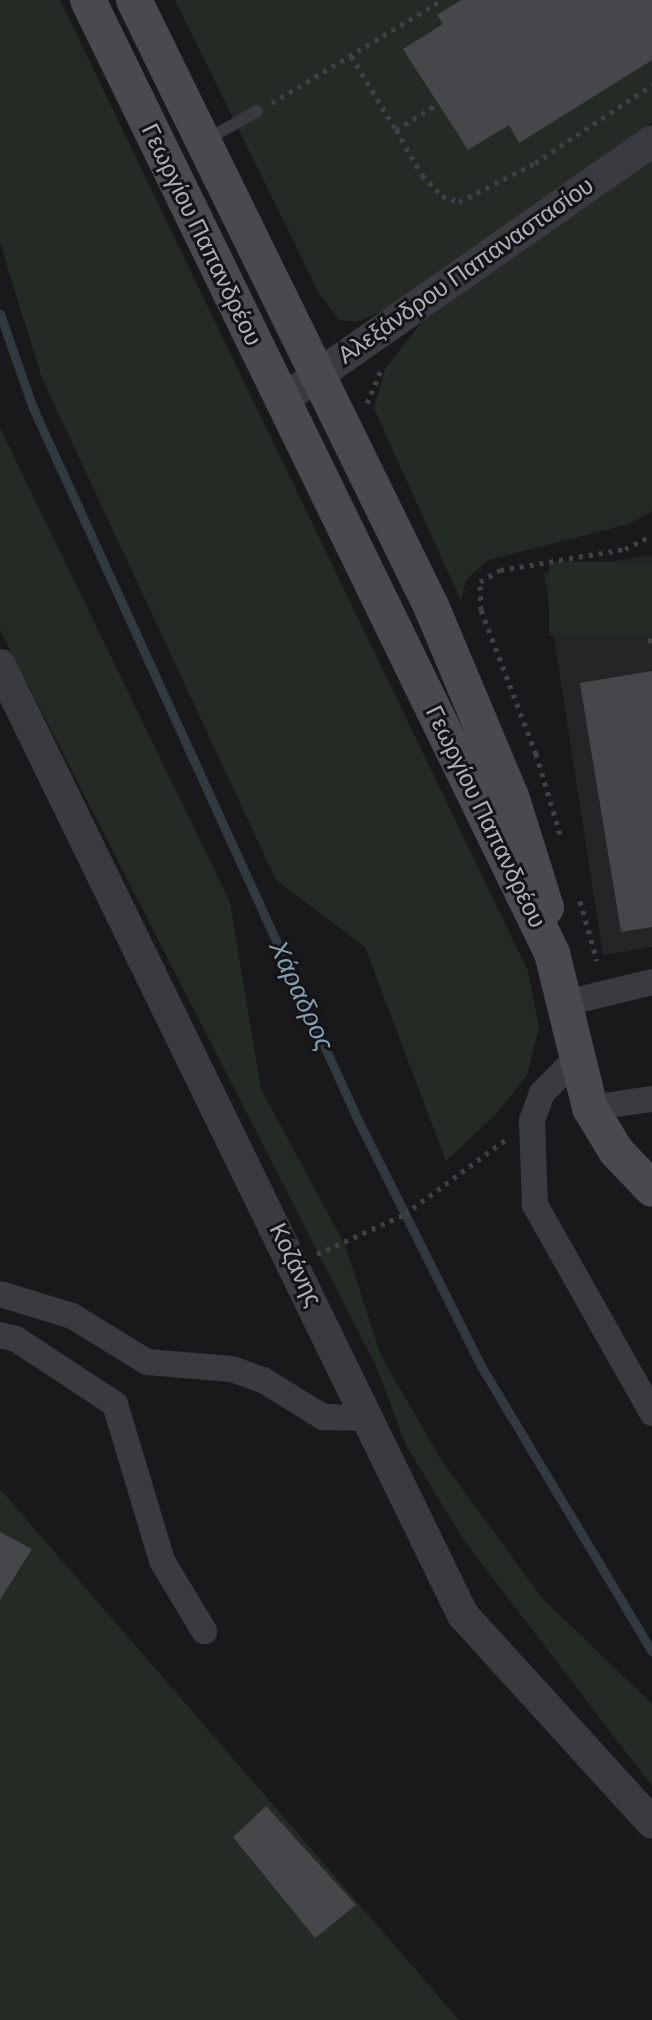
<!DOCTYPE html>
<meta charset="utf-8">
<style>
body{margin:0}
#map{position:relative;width:652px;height:2020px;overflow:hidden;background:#19191b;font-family:Rubik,sans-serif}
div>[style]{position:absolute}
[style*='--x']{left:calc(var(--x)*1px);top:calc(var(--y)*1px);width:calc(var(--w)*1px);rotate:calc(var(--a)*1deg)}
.built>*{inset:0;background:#252528}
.green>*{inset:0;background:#232b24;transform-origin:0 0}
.stream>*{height:9px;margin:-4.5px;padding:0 4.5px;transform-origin:4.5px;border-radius:4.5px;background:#313a40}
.building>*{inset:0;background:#46474b}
.path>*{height:5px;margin-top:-2.5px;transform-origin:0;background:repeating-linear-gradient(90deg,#404247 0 4px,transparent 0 10px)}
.service>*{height:12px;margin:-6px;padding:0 6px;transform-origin:6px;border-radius:6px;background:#3a3b40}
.minor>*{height:26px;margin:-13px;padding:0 13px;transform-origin:13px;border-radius:13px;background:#3a3b40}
.tertiary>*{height:32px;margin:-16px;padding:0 16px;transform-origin:16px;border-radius:16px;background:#3a3b40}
.secondary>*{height:36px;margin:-18px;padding:0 18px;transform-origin:18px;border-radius:18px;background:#484a50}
span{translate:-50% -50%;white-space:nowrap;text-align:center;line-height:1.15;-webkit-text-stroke:6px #141416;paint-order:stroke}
.street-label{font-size:24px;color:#acb1ba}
.water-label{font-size:26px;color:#859fb2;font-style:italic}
</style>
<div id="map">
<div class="built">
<div style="clip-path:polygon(652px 555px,652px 947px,603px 955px,544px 573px)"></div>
</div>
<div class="green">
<div style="clip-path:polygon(0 0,60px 0,528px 971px,539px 1028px,527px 1075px,496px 1114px,446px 1161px,365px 947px,276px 880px,42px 378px,0 243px)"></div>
<div style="clip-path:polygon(175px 0,652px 0,652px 122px,386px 309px,357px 322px,339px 320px,319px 293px)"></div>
<div style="clip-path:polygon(652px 159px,652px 511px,629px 524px,488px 560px,466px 580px,461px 601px,374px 408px,385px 369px,421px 323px)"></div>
<div style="clip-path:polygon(0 428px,230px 902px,261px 1089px,345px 1245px,381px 1356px,442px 1461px,542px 1598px,652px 1704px,652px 1786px,465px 1542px,406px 1445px,376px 1366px,0 630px)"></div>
<div style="left:652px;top:562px;width:73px;height:103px;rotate:90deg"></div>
<div style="clip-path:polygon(0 1489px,459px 2020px,0 2020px)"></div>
</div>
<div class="stream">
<div style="--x:0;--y:314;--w:100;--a:70.7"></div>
<div style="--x:33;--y:408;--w:783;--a:65.47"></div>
<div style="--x:358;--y:1120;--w:275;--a:63.4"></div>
<div style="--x:481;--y:1366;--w:333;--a:59.1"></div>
</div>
<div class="building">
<div style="clip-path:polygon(461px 0,652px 0,652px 60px,519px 143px,509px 125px,468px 150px,403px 49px,443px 24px,437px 15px)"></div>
<div style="clip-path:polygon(652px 671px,652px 927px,621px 932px,580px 683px)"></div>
<div style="clip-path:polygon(0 1532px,32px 1549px,0 1600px)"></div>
<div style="clip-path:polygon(266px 1806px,356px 1905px,315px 1938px,233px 1837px)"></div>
</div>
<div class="path">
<div style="--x:351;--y:56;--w:87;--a:58.7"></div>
<div style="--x:396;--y:130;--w:49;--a:-31.8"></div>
<div style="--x:272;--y:103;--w:199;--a:-31.2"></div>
<div style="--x:396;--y:130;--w:52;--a:60"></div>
<div style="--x:422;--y:175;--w:29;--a:46"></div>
<div style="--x:442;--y:196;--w:18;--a:19"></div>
<div style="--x:459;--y:202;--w:85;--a:-27.2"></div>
<div style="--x:535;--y:163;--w:141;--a:-33.7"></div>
<div style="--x:367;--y:403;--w:38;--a:-67"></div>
<div style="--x:648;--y:641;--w:4;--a:-14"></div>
<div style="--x:560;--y:834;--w:84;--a:-106.7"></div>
<div style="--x:536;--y:754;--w:154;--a:-110.9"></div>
<div style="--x:481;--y:610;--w:28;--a:-92"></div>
<div style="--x:480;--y:582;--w:23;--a:-31"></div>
<div style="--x:500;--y:570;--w:127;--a:-9.5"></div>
<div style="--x:625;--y:549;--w:30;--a:-27"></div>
<div style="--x:580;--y:901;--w:62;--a:74.2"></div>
<div style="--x:317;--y:1254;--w:97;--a:-24.4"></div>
<div style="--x:405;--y:1214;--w:124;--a:-36.5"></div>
</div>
<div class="service">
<div style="--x:208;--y:139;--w:56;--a:-29.7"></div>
</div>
<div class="minor">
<div style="--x:566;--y:1003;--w:89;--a:-13.7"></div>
<div style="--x:576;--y:1059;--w:48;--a:135"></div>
<div style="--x:542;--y:1093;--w:30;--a:110"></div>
<div style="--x:532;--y:1121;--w:84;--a:88"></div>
<div style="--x:535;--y:1205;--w:239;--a:60.6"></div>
<div style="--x:590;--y:1108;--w:63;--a:-8.3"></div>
<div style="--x:0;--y:1294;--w:75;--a:17"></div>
<div style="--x:72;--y:1316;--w:88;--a:31.5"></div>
<div style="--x:147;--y:1362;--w:85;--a:4.7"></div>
<div style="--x:232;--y:1369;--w:33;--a:20"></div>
<div style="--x:263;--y:1380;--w:70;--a:31.7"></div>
<div style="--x:323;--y:1417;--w:45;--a:1.3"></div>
<div style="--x:0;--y:1335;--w:16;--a:14"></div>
<div style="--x:16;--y:1339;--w:118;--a:33.3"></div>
<div style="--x:115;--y:1404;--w:164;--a:73.3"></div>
<div style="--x:162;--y:1561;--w:82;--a:59"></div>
</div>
<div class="tertiary">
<div style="--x:281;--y:401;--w:453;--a:-35"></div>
<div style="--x:0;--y:665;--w:1057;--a:64.02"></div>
<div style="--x:463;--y:1615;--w:281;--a:47.7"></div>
</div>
<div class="secondary">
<div style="--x:88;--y:0;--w:1060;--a:64.04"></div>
<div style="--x:552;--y:953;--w:160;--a:76.2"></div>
<div style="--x:590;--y:1108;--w:50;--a:58.8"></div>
<div style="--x:616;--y:1151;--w:52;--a:46.5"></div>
<div style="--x:134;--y:0;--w:675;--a:63.89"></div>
<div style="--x:431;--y:606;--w:206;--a:67.2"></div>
<div style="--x:511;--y:796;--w:117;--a:72.6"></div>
</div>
<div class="street-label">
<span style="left:201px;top:235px;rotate:64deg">Γεωργίου Παπανδρέου</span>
<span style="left:466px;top:271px;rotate:-35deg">Αλεξάνδρου Παπαναστασίου</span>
<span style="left:485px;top:817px;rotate:64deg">Γεωργίου Παπανδρέου</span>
<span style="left:295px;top:1265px;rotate:64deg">Κοζάνης</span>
</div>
<div class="water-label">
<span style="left:301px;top:996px;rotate:65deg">Χάραδρος</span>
</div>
</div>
